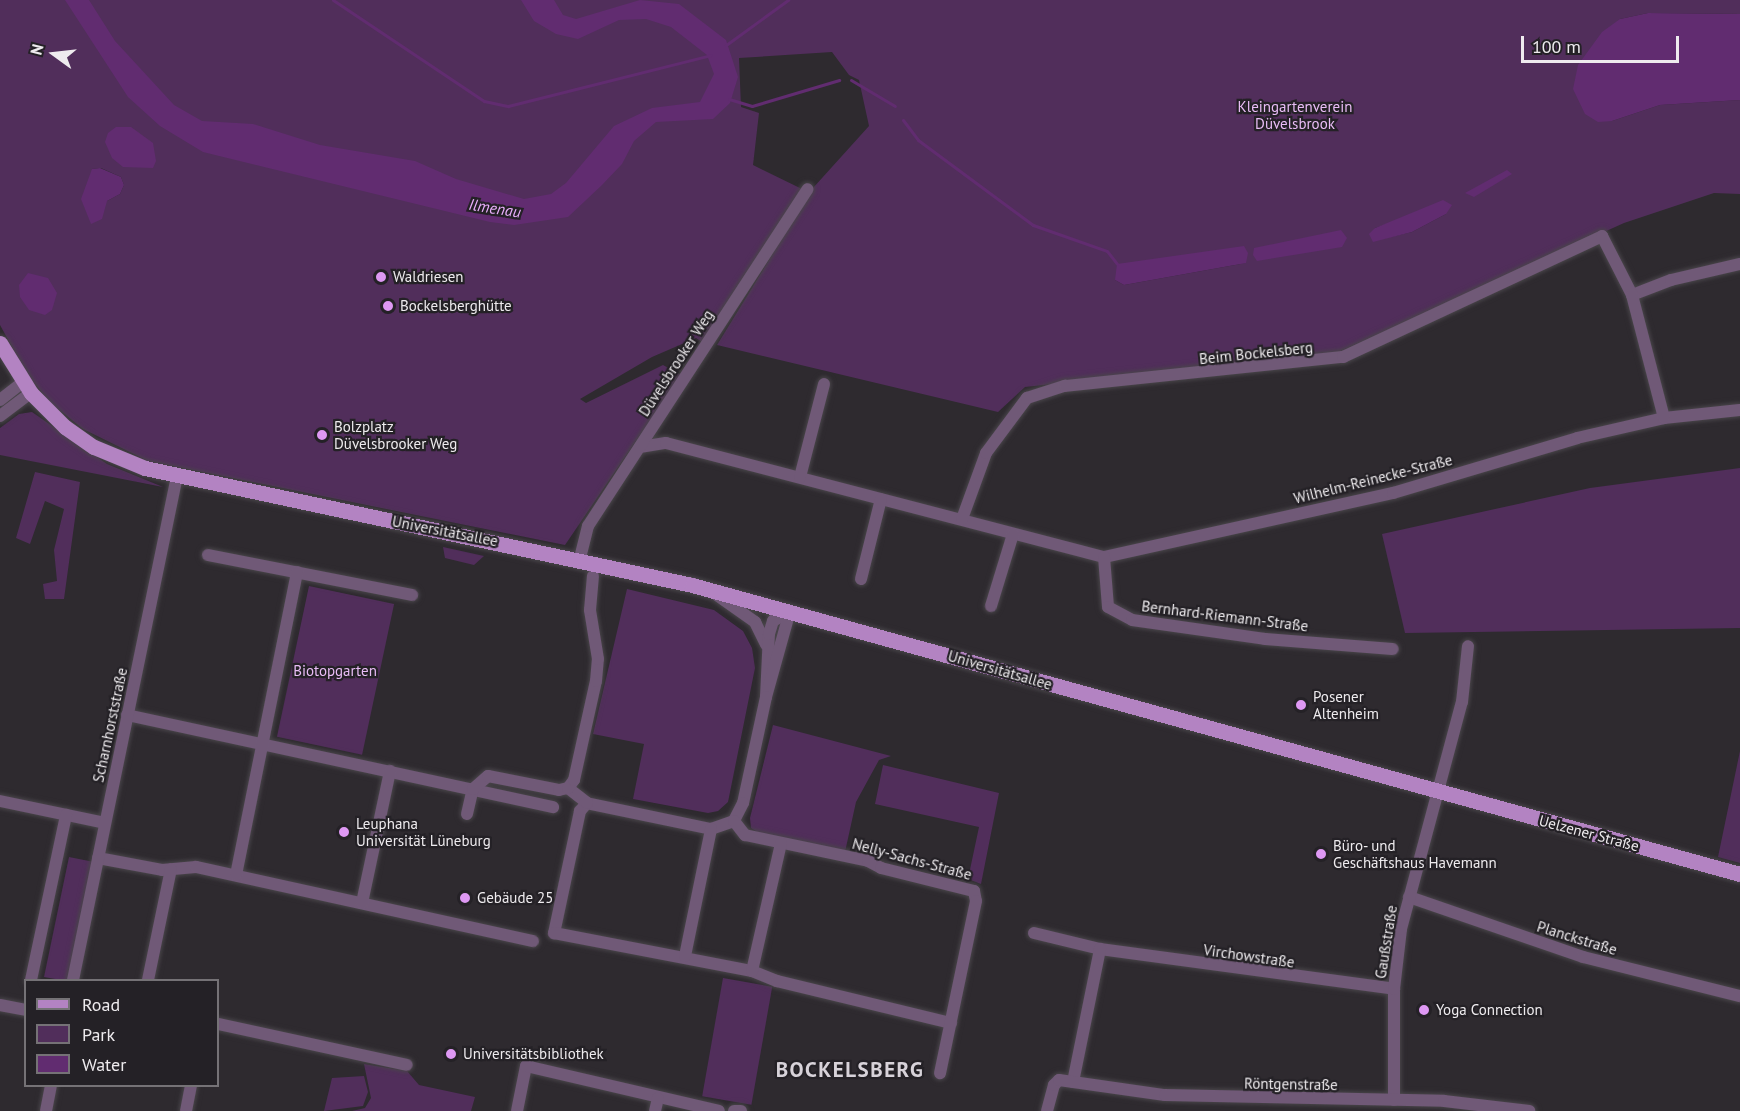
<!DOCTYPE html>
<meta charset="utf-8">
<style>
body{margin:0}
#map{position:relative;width:1740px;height:1111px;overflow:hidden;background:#2e2a2f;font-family:"PT Sans",sans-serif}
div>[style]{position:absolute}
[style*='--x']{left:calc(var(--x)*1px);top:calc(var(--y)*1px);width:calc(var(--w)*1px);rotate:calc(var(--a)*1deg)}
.green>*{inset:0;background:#512e5b;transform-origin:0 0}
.water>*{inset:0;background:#612c70}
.stream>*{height:3px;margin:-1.5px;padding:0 1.5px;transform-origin:1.5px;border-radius:1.5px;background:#612c70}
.roads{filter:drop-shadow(0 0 2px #49454a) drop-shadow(0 0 2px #49454a)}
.minor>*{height:12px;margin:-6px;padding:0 6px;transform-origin:6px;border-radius:6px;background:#705977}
.major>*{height:15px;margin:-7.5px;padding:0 7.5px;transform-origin:7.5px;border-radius:7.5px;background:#b383c2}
.dots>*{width:16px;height:16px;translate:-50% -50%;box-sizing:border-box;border:3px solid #242126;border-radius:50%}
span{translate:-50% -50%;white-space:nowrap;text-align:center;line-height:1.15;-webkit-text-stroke:4.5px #242126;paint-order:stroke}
.park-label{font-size:15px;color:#e9bcf6}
.poi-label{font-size:15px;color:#eeebee}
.left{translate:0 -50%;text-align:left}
.street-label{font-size:15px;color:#eeebee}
.water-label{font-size:16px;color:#eaaffc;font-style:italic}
.district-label{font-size:21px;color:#d7d2d9;font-weight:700;letter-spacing:1.5px}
.legend{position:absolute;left:24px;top:979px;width:195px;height:108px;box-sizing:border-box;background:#242126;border:2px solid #757276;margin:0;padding:8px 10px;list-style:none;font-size:18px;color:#eeebee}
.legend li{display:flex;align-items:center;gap:12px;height:30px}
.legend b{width:30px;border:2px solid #757276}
.north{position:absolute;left:24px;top:24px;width:60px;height:60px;-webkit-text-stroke:4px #242126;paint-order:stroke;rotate:285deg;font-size:16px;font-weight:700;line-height:24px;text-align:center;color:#eeebee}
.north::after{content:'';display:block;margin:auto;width:21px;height:27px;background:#eeebee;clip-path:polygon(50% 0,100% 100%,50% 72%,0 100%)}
.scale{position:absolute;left:1521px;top:36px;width:158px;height:27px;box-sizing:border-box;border:3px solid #eeebee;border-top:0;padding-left:8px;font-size:18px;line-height:21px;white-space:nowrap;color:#eeebee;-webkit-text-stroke:4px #242126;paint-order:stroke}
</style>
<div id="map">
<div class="green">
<div style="clip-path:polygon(evenodd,0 0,1740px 0,1740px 14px,1648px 13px,1620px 19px,1612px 121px,1660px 105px,1740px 100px,1740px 194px,1714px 193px,1624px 223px,1334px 354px,1025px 387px,998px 412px,717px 345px,813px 188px,869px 126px,859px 80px,849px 75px,832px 52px,739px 58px,741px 107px,759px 113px,753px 165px,802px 189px,702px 342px,696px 338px,652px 357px,580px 399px,586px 403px,663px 365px,681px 375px,565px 545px,148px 461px,83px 429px,52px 404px,28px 376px,0 325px,0 0,101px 168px,121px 177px,124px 185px,120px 194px,107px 201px,92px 169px,101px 168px,0 0,1446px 214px,1412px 232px,1373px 241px,1375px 228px,1410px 216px,1446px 214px,0 0,1246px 263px,1124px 285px,1115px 280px,1246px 263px)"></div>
<div style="clip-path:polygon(32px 412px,107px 464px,163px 487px,0 455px,0 428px,19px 414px)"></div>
<div style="clip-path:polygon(1740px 468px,1740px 628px,1405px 633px,1382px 534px,1590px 488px)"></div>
<div style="clip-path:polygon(35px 472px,80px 482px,64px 599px,45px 599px,43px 584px,57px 581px,54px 550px,64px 509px,45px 501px,30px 544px,16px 538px)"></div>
<div style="clip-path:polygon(443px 547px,484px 556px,474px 565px,445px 558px)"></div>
<div style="left:309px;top:586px;width:87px;height:154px;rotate:12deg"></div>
<div style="clip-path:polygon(627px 589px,714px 610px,743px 631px,752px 648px,755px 668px,728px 802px,718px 811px,708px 813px,633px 799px,644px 744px,593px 734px)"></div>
<div style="clip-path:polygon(773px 725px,891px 756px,879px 760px,856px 802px,845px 852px,759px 833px,751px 828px,750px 818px)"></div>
<div style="clip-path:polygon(1740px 751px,1740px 863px,1718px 857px)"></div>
<div style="clip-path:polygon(883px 765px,999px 793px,981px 884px,968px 879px,979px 827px,875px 804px)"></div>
<div style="clip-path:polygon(69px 857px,94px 862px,69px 980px,61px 980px,44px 977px)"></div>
<div style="left:723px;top:978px;width:50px;height:120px;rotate:10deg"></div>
<div style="clip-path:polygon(364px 1064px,407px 1071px,419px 1085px,475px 1097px,471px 1111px,352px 1111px,365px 1108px,371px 1098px)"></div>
<div style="clip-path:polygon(364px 1076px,368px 1092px,363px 1106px,324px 1111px,332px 1078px)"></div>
</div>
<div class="water">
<div style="clip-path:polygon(65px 0,89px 0,115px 41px,174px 105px,202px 121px,253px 124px,320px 145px,415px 161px,456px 179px,524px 199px,551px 194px,566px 183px,614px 126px,652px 108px,700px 102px,714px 74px,707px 55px,671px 27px,646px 19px,619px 20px,578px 39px,556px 34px,534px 21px,521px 0,554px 0,563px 15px,576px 19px,640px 0,679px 4px,726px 40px,738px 77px,730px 103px,713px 119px,656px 122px,634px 141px,622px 164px,602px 185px,568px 217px,514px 225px,490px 222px,203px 152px,160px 126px,128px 97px)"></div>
<div style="clip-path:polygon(1648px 13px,1740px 14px,1740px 100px,1660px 105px,1612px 121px,1598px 122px,1585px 114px,1573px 89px,1578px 65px,1602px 32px,1620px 19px)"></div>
<div style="clip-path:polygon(116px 127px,131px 127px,153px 143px,156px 161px,153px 168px,123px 167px,112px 158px,105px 142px,108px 133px)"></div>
<div style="clip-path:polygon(100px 168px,121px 177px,124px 185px,120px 194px,107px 201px,102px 219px,91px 224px,81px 199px,92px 169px)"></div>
<div style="clip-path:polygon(1507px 170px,1512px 174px,1474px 197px,1465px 193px)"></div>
<div style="clip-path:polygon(1443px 200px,1452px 205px,1446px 214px,1412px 232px,1373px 242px,1369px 234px,1375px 228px)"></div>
<div style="clip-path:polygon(1341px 230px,1347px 238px,1342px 247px,1257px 261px,1253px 255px,1254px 248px)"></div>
<div style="clip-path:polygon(1244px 246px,1248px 253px,1246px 263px,1124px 285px,1115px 280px,1117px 264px)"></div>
<div style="clip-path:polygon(28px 273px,48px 278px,57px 293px,52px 310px,45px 315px,29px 310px,20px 297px,19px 285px)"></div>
</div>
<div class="stream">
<div style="--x:333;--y:0;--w:182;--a:33.8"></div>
<div style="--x:484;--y:101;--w:25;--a:12"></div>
<div style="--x:508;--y:106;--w:209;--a:-14.1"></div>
<div style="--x:726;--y:45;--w:77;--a:-36"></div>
<div style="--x:851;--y:80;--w:51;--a:30.6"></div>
<div style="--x:729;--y:99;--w:24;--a:17"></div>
<div style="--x:752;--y:106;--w:91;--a:-16.6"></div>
<div style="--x:903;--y:120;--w:25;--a:53"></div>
<div style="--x:918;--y:140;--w:143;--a:36.5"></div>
<div style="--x:1033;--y:225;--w:78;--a:19.4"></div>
<div style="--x:1107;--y:251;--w:16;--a:52"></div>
</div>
<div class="roads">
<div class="minor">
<div style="--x:1632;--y:295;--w:42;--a:-21"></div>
<div style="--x:1671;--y:280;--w:71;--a:-13.1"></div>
<div style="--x:0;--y:400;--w:29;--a:-38"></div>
<div style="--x:0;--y:416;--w:39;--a:-37"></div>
<div style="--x:640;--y:447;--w:26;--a:-9"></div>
<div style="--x:666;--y:443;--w:453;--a:14.6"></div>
<div style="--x:1104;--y:557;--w:296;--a:-12.5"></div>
<div style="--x:1393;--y:493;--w:192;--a:-16.6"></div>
<div style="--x:1577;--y:438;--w:89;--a:-12.9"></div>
<div style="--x:1664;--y:418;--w:76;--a:-6"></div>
<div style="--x:800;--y:477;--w:96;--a:-75.5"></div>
<div style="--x:962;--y:519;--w:70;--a:-70"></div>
<div style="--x:986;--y:453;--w:69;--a:-53.3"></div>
<div style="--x:1027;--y:398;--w:40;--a:-18"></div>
<div style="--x:1065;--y:386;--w:280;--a:-6"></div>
<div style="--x:1343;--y:357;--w:286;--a:-25"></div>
<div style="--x:1602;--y:236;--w:66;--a:63"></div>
<div style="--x:1632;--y:295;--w:127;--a:75.4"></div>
<div style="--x:208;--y:555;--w:208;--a:11.1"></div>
<div style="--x:1104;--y:557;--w:50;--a:85.4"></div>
<div style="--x:1108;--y:607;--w:27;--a:28"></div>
<div style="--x:1132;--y:620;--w:134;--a:8.1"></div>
<div style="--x:1265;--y:639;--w:128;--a:4.5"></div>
<div style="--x:580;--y:558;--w:33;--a:-76"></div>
<div style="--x:588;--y:526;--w:402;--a:-56.9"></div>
<div style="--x:861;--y:579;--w:82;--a:-76"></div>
<div style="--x:717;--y:595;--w:47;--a:35.4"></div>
<div style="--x:755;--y:622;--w:25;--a:64"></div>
<div style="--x:991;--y:606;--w:75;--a:-73"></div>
<div style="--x:766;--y:697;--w:63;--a:-87.3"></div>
<div style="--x:769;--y:634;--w:14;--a:-73"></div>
<div style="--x:773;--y:621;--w:20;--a:-30"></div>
<div style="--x:790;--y:611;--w:89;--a:105.6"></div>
<div style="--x:766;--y:697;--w:108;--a:102.2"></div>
<div style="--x:743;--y:803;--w:20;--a:117"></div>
<div style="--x:734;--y:821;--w:24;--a:161"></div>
<div style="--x:711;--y:829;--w:127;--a:-168.2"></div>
<div style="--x:587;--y:803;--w:11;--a:131"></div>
<div style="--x:580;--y:811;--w:125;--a:102"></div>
<div style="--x:554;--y:933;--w:202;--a:10.9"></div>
<div style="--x:752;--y:971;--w:27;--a:22"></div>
<div style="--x:777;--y:981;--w:179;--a:13.6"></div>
<div style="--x:127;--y:715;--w:436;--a:12.2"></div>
<div style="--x:568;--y:788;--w:24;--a:38"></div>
<div style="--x:0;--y:801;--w:107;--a:11.8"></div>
<div style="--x:467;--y:814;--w:26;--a:-77"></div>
<div style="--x:473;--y:789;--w:20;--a:-41"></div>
<div style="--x:488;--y:776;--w:72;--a:11.2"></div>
<div style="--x:559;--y:790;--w:9;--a:-13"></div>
<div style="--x:568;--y:788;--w:10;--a:-53"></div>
<div style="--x:574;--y:780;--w:101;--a:-77.5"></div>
<div style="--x:596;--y:681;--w:22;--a:-85"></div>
<div style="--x:598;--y:659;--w:50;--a:-99.3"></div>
<div style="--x:590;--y:610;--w:34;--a:-85"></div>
<div style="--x:734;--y:821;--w:18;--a:52"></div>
<div style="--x:745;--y:835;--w:126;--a:11.9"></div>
<div style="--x:868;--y:861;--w:15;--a:28"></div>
<div style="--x:881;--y:868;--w:96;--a:13.9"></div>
<div style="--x:974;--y:891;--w:10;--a:79"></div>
<div style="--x:976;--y:901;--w:176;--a:101.8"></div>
<div style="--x:98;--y:858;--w:65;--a:10.6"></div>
<div style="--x:162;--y:870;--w:34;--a:-5"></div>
<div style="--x:196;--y:867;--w:345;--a:12.4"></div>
<div style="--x:236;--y:875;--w:309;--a:-78.6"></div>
<div style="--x:1409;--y:897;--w:184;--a:19"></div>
<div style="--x:1583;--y:957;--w:162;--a:14"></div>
<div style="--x:362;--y:903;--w:135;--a:-78"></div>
<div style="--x:1034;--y:933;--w:68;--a:13.6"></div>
<div style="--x:1100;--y:949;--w:297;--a:7.7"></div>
<div style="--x:685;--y:956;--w:130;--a:-78.4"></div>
<div style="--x:752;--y:971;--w:131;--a:-77.2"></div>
<div style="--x:31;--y:980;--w:169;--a:-78"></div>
<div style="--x:73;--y:980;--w:515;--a:-78.34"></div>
<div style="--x:148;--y:980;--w:113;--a:-78.3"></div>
<div style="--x:0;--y:1005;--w:26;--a:11"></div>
<div style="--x:218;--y:1024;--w:193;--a:12.2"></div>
<div style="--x:1073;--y:1082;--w:136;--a:-78.5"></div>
<div style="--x:1394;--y:1100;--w:111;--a:-90"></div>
<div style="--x:1394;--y:989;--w:60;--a:-83.3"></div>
<div style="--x:1401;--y:929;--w:235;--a:-75"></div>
<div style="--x:1462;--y:702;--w:56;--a:-83.9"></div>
<div style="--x:46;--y:1111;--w:25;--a:-79"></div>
<div style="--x:186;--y:1111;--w:25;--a:-79"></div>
<div style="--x:517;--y:1111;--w:46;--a:-78.7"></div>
<div style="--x:526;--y:1066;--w:198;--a:13.1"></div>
<div style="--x:655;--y:1111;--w:13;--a:-77"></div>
<div style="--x:734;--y:1111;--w:7;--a:0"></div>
<div style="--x:1047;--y:1111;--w:27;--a:-75"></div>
<div style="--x:1054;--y:1085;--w:7;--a:-45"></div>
<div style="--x:1059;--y:1080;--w:107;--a:8.1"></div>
<div style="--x:1165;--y:1095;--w:279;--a:1.2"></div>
<div style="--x:1444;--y:1101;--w:86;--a:6.7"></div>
</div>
<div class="major">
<div style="--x:0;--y:343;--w:59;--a:58.2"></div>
<div style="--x:31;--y:393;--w:48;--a:45"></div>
<div style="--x:65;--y:427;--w:35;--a:35"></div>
<div style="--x:94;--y:447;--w:55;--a:22.4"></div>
<div style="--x:145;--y:468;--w:559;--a:12.07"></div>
<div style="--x:692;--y:585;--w:1087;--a:15.42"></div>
</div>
</div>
<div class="dots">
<div style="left:381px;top:277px;background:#de98f3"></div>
<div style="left:388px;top:306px;background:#de98f3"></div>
<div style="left:322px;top:435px;background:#de98f3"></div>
<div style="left:1301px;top:705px;background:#de98f3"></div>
<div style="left:344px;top:832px;background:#de98f3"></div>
<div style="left:1321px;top:854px;background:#de98f3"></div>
<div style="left:465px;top:898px;background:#de98f3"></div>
<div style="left:1424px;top:1010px;background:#de98f3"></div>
<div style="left:451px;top:1054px;background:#de98f3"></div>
</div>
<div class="park-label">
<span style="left:1295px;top:115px">Kleingartenverein<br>Düvelsbrook</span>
<span style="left:335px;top:671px">Biotopgarten</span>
</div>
<div class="poi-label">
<span class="left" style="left:393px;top:277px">Waldriesen</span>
<span class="left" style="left:400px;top:306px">Bockelsberghütte</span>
<span class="left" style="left:334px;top:435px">Bolzplatz<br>Düvelsbrooker Weg</span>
<span class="left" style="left:1313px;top:705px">Posener<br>Altenheim</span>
<span class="left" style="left:356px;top:832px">Leuphana<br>Universität Lüneburg</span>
<span class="left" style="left:1333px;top:854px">Büro- und<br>Geschäftshaus Havemann</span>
<span class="left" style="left:477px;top:898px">Gebäude 25</span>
<span class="left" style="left:1436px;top:1010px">Yoga Connection</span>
<span class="left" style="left:463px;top:1054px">Universitätsbibliothek</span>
</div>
<div class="street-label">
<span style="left:1256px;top:353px;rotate:-6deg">Beim Bockelsberg</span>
<span style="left:676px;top:363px;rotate:-57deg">Düvelsbrooker Weg</span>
<span style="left:1373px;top:479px;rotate:-14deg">Wilhelm-Reinecke-Straße</span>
<span style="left:445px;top:531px;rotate:11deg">Universitätsallee</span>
<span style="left:1225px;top:616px;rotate:7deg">Bernhard-Riemann-Straße</span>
<span style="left:1000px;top:670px;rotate:16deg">Universitätsallee</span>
<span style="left:110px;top:725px;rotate:-78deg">Scharnhorststraße</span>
<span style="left:1589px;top:833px;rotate:15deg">Uelzener Straße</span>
<span style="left:912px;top:859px;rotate:15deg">Nelly-Sachs-Straße</span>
<span style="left:1577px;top:938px;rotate:17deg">Planckstraße</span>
<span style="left:1386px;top:942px;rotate:-81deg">Gaußstraße</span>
<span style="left:1249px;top:956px;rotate:8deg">Virchowstraße</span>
<span style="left:1291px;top:1084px;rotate:1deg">Röntgenstraße</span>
</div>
<div class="water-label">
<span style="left:495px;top:208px;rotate:9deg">Ilmenau</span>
</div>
<div class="district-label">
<span style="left:850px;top:1070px">BOCKELSBERG</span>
</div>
<ul class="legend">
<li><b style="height:8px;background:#b383c2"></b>Road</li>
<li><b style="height:16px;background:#512e5b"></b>Park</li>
<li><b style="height:16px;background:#612c70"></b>Water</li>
</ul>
<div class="north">N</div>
<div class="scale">100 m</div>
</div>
